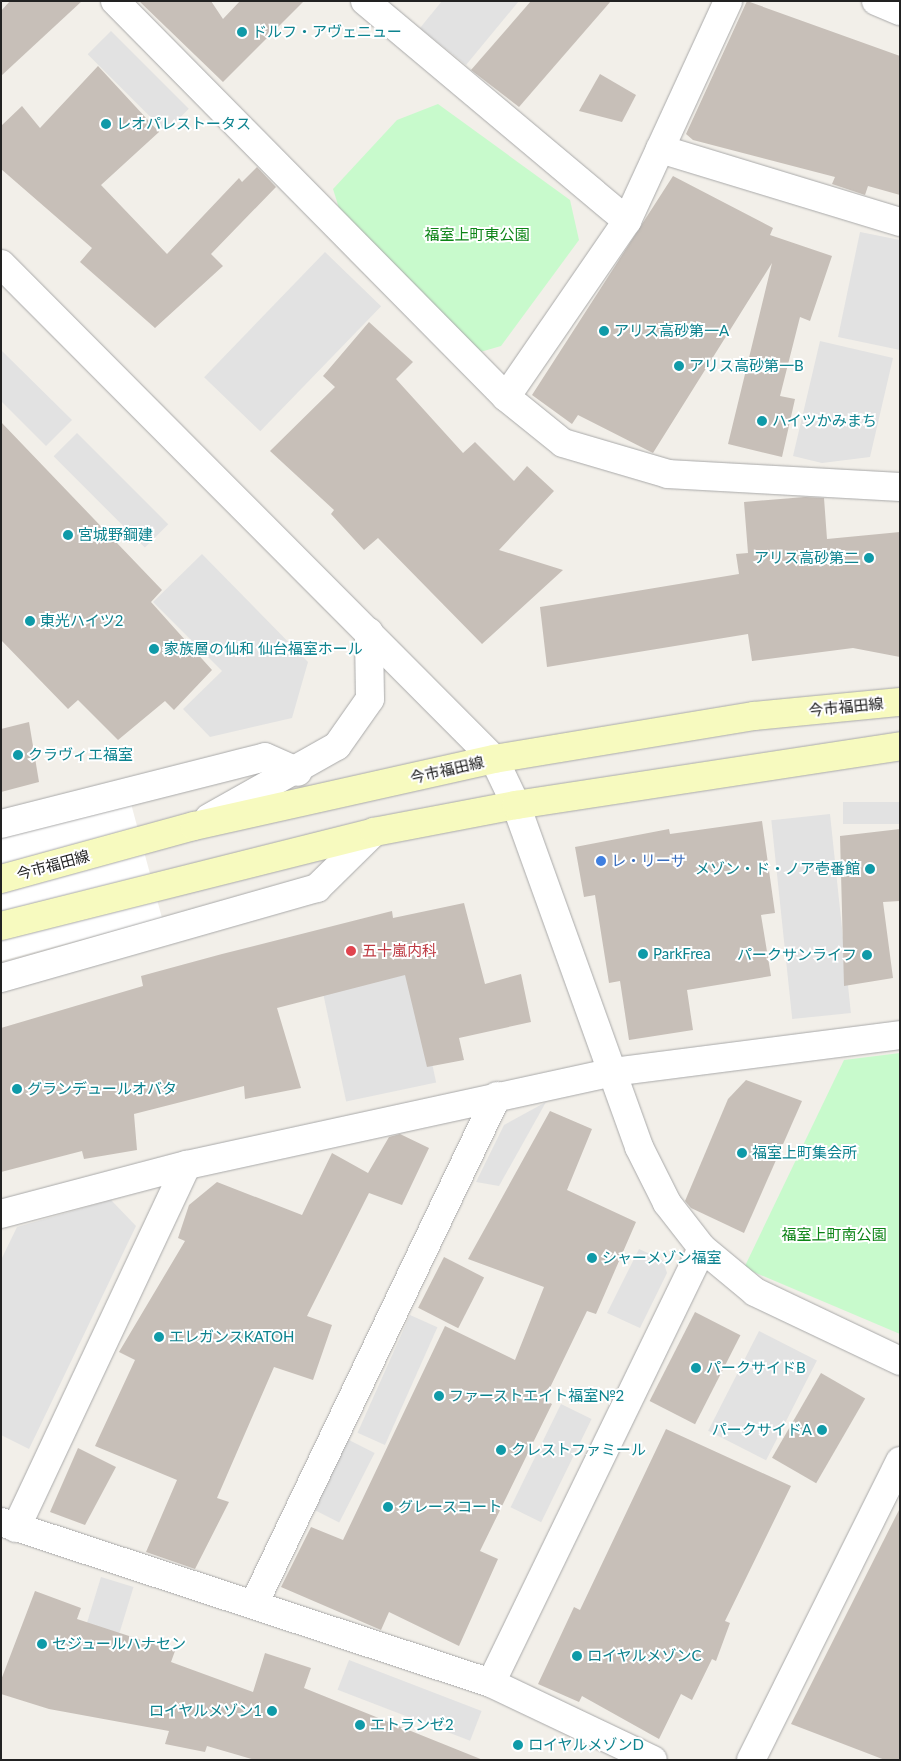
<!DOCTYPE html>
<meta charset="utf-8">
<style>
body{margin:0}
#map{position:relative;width:901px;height:1761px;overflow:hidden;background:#f2efe9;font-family:Lato,"Noto Sans JP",sans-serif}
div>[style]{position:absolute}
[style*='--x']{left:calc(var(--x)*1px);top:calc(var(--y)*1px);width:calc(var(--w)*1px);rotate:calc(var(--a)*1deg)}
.park>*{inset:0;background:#c8facc}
.parking>*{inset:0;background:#e2e2e2;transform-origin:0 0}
.pier>*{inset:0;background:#fff}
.building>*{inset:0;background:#c7bfb8;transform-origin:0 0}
.roads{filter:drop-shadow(0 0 1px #a9a9a9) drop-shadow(0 0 1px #a9a9a9)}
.minor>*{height:28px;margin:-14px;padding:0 14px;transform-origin:14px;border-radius:14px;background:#fff}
.tertiary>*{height:28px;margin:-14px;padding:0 14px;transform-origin:14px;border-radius:14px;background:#fff}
.secondary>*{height:28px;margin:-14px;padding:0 14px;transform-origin:14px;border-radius:14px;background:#f7fabf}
.dots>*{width:14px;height:14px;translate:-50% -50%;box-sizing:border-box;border:2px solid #fff;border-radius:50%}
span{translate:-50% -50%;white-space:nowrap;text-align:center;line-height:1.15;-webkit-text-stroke:4px #fff;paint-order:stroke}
.culture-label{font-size:15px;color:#0d838f}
.left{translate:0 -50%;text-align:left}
.right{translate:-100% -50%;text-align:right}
.park-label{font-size:15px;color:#0c8416}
.street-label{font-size:15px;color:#222}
.shop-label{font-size:15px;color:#366cbe}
.health-label{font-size:15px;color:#be3a42}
.frame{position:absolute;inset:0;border:2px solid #222;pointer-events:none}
</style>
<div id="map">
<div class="park">
<div style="clip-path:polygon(438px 104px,570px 200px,579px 240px,501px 346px,477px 353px,342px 218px,333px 189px,397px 120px)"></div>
<div style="clip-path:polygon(900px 1053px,900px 1334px,744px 1268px,844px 1060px)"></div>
</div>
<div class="parking">
<div style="clip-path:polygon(442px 1px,519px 1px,466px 65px,420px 28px)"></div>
<div style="left:111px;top:31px;width:110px;height:33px;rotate:45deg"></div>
<div style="clip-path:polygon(860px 232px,900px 240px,900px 350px,838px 337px)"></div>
<div style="left:325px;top:252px;width:78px;height:174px;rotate:44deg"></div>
<div style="clip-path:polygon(820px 341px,893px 358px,870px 457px,822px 463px,793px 456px)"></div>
<div style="clip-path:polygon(1px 350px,72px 420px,46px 446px,1px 401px)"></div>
<div style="left:77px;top:433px;width:129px;height:33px;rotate:45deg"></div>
<div style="clip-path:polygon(202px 554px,308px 662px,292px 718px,210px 737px,183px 709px,222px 671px,153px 602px)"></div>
<div style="left:900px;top:802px;width:22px;height:57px;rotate:90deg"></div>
<div style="left:830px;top:814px;width:200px;height:59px;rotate:84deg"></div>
<div style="left:412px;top:969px;width:116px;height:92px;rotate:78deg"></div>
<div style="clip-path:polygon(546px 1102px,499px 1186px,476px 1182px,504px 1125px)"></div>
<div style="clip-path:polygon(111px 1200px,136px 1226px,29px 1449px,1px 1435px,1px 1260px,17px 1227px)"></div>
<div style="clip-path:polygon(639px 1249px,663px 1260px,667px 1273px,640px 1328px,607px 1313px)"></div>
<div style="left:410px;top:1315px;width:30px;height:129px;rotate:24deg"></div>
<div style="left:759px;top:1331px;width:65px;height:112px;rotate:27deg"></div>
<div style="left:561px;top:1404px;width:34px;height:115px;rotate:26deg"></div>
<div style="left:347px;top:1439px;width:31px;height:78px;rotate:27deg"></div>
<div style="left:101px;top:1577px;width:34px;height:123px;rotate:17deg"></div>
<div style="left:349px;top:1660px;width:142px;height:32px;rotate:21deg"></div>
</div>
<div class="pier">
<div style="clip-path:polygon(130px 800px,162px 918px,1px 961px,1px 834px)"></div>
</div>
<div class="building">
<div style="clip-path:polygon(10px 1px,82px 1px,1px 76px,1px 11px)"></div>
<div style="clip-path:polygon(139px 1px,211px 1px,223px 19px,240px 1px,304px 1px,223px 82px)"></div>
<div style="clip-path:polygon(531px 1px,611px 1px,519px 107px,471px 70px)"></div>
<div style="clip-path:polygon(747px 1px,900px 56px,900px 195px,868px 186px,865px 195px,832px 184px,835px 177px,693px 140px,686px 134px)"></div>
<div style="clip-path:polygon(98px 66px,159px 132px,101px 185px,167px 254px,239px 178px,242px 182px,257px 167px,276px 187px,211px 254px,223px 266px,155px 328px,80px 262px,92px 248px,1px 169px,1px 126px,22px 106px,40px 128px)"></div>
<div style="clip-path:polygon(600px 74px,636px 95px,622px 122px,579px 111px)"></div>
<div style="clip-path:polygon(673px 176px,773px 228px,770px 235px,832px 256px,810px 321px,800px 317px,780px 396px,795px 399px,782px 457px,728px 444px,772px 263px,653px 453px,578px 415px,572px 424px,532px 395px)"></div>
<div style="clip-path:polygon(369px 322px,413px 362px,396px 379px,463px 453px,475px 442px,514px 481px,527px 466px,554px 491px,499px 550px,563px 570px,482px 644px,378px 538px,364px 550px,331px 514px,334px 510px,270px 451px,335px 387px,323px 376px)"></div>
<div style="clip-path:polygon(1px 422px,162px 590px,151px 602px,212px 670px,174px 710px,165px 701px,118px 740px,78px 700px,68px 709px,1px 640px)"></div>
<div style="clip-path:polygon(805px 497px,824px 498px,827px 539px,900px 532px,900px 657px,853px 648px,752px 661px,748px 634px,547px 667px,540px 607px,739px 574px,736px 554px,748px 553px,744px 502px)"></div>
<div style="clip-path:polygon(29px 722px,39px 782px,1px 792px,1px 729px)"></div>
<div style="clip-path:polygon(762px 821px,775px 913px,761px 915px,771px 976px,687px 990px,693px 1030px,629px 1040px,620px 981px,609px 983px,595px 895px,584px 897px,575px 847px,669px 829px,670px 834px)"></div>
<div style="clip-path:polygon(900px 829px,900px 901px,883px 902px,893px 978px,844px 986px,840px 836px)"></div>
<div style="clip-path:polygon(464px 903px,485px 984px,521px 974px,531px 1022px,459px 1038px,464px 1060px,427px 1067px,405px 975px,277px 1008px,301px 1088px,245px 1099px,244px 1086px,134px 1114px,137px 1150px,84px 1159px,82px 1151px,1px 1172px,1px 1028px,143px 986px,141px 976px,222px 954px,392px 911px,393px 918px)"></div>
<div style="clip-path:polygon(746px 1080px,802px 1101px,744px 1233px,691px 1208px,685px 1201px,728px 1099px)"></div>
<div style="clip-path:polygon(550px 1111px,592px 1129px,567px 1190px,636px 1222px,596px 1314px,587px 1311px,544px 1400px,552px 1404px,480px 1551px,498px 1559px,459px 1646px,389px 1612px,381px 1630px,281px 1587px,311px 1527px,343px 1540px,445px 1326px,515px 1360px,544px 1287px,468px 1259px)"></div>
<div style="clip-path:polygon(400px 1134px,429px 1148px,402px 1205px,369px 1193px,307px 1316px,332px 1325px,313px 1380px,274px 1367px,217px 1498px,229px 1502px,195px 1569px,146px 1552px,177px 1480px,95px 1446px,135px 1360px,119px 1352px,185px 1241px,178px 1238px,189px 1205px,217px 1182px,302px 1215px,332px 1153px,368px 1173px,389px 1137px)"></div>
<div style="left:444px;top:1257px;width:45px;height:57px;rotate:27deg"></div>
<div style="left:695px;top:1312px;width:51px;height:100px;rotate:27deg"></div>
<div style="left:821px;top:1373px;width:51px;height:98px;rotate:30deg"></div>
<div style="clip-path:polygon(666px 1429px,791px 1486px,725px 1621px,730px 1623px,716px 1661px,712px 1659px,692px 1700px,681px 1694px,659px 1739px,582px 1696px,579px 1702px,538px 1684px,574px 1607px,580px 1610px)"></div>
<div style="clip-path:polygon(78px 1448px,116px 1467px,85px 1525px,50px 1512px)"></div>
<div style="clip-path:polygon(900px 1508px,900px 1760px,885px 1760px,791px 1724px)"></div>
<div style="clip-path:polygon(35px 1591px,81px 1608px,77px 1619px,175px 1651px,171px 1662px,253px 1692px,265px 1653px,311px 1668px,304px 1688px,483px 1760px,255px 1760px,207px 1746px,205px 1752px,165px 1744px,169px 1731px,49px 1709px,1px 1694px,1px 1680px)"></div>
</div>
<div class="roads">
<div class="minor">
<div style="--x:115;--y:1;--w:557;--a:45.36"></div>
<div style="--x:506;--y:397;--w:73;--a:38.9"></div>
<div style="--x:563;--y:443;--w:109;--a:16.4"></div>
<div style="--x:668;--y:474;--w:232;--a:3.2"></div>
<div style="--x:365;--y:1;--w:342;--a:40"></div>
<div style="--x:876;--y:1;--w:26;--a:23"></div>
<div style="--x:660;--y:149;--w:251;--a:16.9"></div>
<div style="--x:506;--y:397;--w:214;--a:-55.5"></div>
<div style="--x:627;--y:221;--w:242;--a:-65.3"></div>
<div style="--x:494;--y:759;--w:51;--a:64.4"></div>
<div style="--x:516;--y:805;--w:363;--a:70.2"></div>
<div style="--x:639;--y:1147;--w:63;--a:63.4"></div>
<div style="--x:667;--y:1203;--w:57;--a:52.1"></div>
<div style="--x:702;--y:1248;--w:69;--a:39.7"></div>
<div style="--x:755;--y:1292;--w:161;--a:25.4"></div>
<div style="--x:209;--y:818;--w:147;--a:-29.4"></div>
<div style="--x:337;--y:746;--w:57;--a:-54.9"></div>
<div style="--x:370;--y:699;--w:67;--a:-90.9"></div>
<div style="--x:1;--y:824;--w:272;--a:-14.2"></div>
<div style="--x:265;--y:757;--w:36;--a:24"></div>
<div style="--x:1;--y:978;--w:329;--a:-15.9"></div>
<div style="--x:317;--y:888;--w:80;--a:-44.5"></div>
<div style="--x:1;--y:1214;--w:192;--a:-14.8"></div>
<div style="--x:187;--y:1165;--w:435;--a:-12.3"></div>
<div style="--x:612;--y:1072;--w:290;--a:-7.3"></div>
<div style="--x:1;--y:1522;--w:516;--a:18.19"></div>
<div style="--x:491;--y:1683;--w:179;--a:25.4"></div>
<div style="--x:16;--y:1528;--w:401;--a:-64.8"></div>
<div style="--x:254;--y:1604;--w:563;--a:-64.44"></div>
<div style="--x:491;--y:1683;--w:483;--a:-64.1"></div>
<div style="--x:751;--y:1760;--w:334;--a:-63.5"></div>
</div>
<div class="tertiary">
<div style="--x:1;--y:264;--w:699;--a:45.12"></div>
</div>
<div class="secondary">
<div style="--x:1;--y:879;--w:200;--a:-15.4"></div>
<div style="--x:194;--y:826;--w:307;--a:-12.6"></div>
<div style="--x:494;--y:759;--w:264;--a:-9.4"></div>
<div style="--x:754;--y:716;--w:147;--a:-5.5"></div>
<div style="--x:1;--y:926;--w:385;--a:-14.1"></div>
<div style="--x:374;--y:832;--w:145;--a:-10.8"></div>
<div style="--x:516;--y:805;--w:389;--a:-8.7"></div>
</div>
</div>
<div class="dots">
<div style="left:242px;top:32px;background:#0f9aa8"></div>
<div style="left:106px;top:124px;background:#0f9aa8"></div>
<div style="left:604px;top:331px;background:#0f9aa8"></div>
<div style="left:679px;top:366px;background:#0f9aa8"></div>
<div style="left:762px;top:421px;background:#0f9aa8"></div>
<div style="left:68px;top:535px;background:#0f9aa8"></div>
<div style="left:869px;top:558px;background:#0f9aa8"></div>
<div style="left:30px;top:621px;background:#0f9aa8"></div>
<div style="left:154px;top:649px;background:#0f9aa8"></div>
<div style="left:18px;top:755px;background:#0f9aa8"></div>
<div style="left:601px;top:861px;background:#3f7fe0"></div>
<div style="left:870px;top:869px;background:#0f9aa8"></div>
<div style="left:351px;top:951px;background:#e0444e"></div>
<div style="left:643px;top:954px;background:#0f9aa8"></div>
<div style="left:867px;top:955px;background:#0f9aa8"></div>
<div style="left:17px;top:1089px;background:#0f9aa8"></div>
<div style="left:742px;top:1153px;background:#0f9aa8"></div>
<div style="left:592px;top:1258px;background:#0f9aa8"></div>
<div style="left:159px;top:1337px;background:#0f9aa8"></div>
<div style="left:696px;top:1368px;background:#0f9aa8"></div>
<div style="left:439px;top:1396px;background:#0f9aa8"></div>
<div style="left:822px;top:1430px;background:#0f9aa8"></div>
<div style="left:501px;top:1450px;background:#0f9aa8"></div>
<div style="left:388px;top:1507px;background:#0f9aa8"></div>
<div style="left:42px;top:1644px;background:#0f9aa8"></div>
<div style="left:577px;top:1656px;background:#0f9aa8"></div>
<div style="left:272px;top:1711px;background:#0f9aa8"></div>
<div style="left:360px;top:1725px;background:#0f9aa8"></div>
<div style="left:518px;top:1745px;background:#0f9aa8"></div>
</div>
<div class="culture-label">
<span class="left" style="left:252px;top:32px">ドルフ・アヴェニュー</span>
<span class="left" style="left:116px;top:124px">レオパレストータス</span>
<span class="left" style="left:614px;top:331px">アリス高砂第一A</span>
<span class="left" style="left:689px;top:366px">アリス高砂第一B</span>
<span class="left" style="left:772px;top:421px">ハイツかみまち</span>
<span class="left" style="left:78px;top:535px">宮城野鋼建</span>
<span class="right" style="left:859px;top:558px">アリス高砂第二</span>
<span class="left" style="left:40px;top:621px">東光ハイツ2</span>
<span class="left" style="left:164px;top:649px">家族層の仙和 仙台福室ホール</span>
<span class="left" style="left:28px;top:755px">クラヴィエ福室</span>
<span class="right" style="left:860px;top:869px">メゾン・ド・ノア壱番館</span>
<span class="left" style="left:653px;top:954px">ParkFrea</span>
<span class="right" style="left:857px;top:955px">パークサンライフ</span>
<span class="left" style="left:27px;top:1089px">グランデュールオバタ</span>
<span class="left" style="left:752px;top:1153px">福室上町集会所</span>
<span class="left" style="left:602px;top:1258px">シャーメゾン福室</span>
<span class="left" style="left:169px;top:1337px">エレガンスKATOH</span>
<span class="left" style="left:706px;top:1368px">パークサイドB</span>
<span class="left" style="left:449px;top:1396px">ファーストエイト福室№2</span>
<span class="right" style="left:812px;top:1430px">パークサイドA</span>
<span class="left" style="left:511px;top:1450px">クレストファミール</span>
<span class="left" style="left:398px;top:1507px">グレースコート</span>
<span class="left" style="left:52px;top:1644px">セジュールハナセン</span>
<span class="left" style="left:587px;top:1656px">ロイヤルメゾンC</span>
<span class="right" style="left:262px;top:1711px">ロイヤルメゾン1</span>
<span class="left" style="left:370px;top:1725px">エトランゼ2</span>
<span class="left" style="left:528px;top:1745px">ロイヤルメゾンD</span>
</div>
<div class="park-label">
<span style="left:477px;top:235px">福室上町東公園</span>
<span style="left:834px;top:1235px">福室上町南公園</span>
</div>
<div class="street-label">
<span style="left:846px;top:707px;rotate:-6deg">今市福田線</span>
<span style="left:447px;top:770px;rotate:-13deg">今市福田線</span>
<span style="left:53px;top:865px;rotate:-15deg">今市福田線</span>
</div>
<div class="shop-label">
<span class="left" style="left:611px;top:861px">レ・リーサ</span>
</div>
<div class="health-label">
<span class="left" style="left:362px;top:951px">五十嵐内科</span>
</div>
<div class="frame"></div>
</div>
